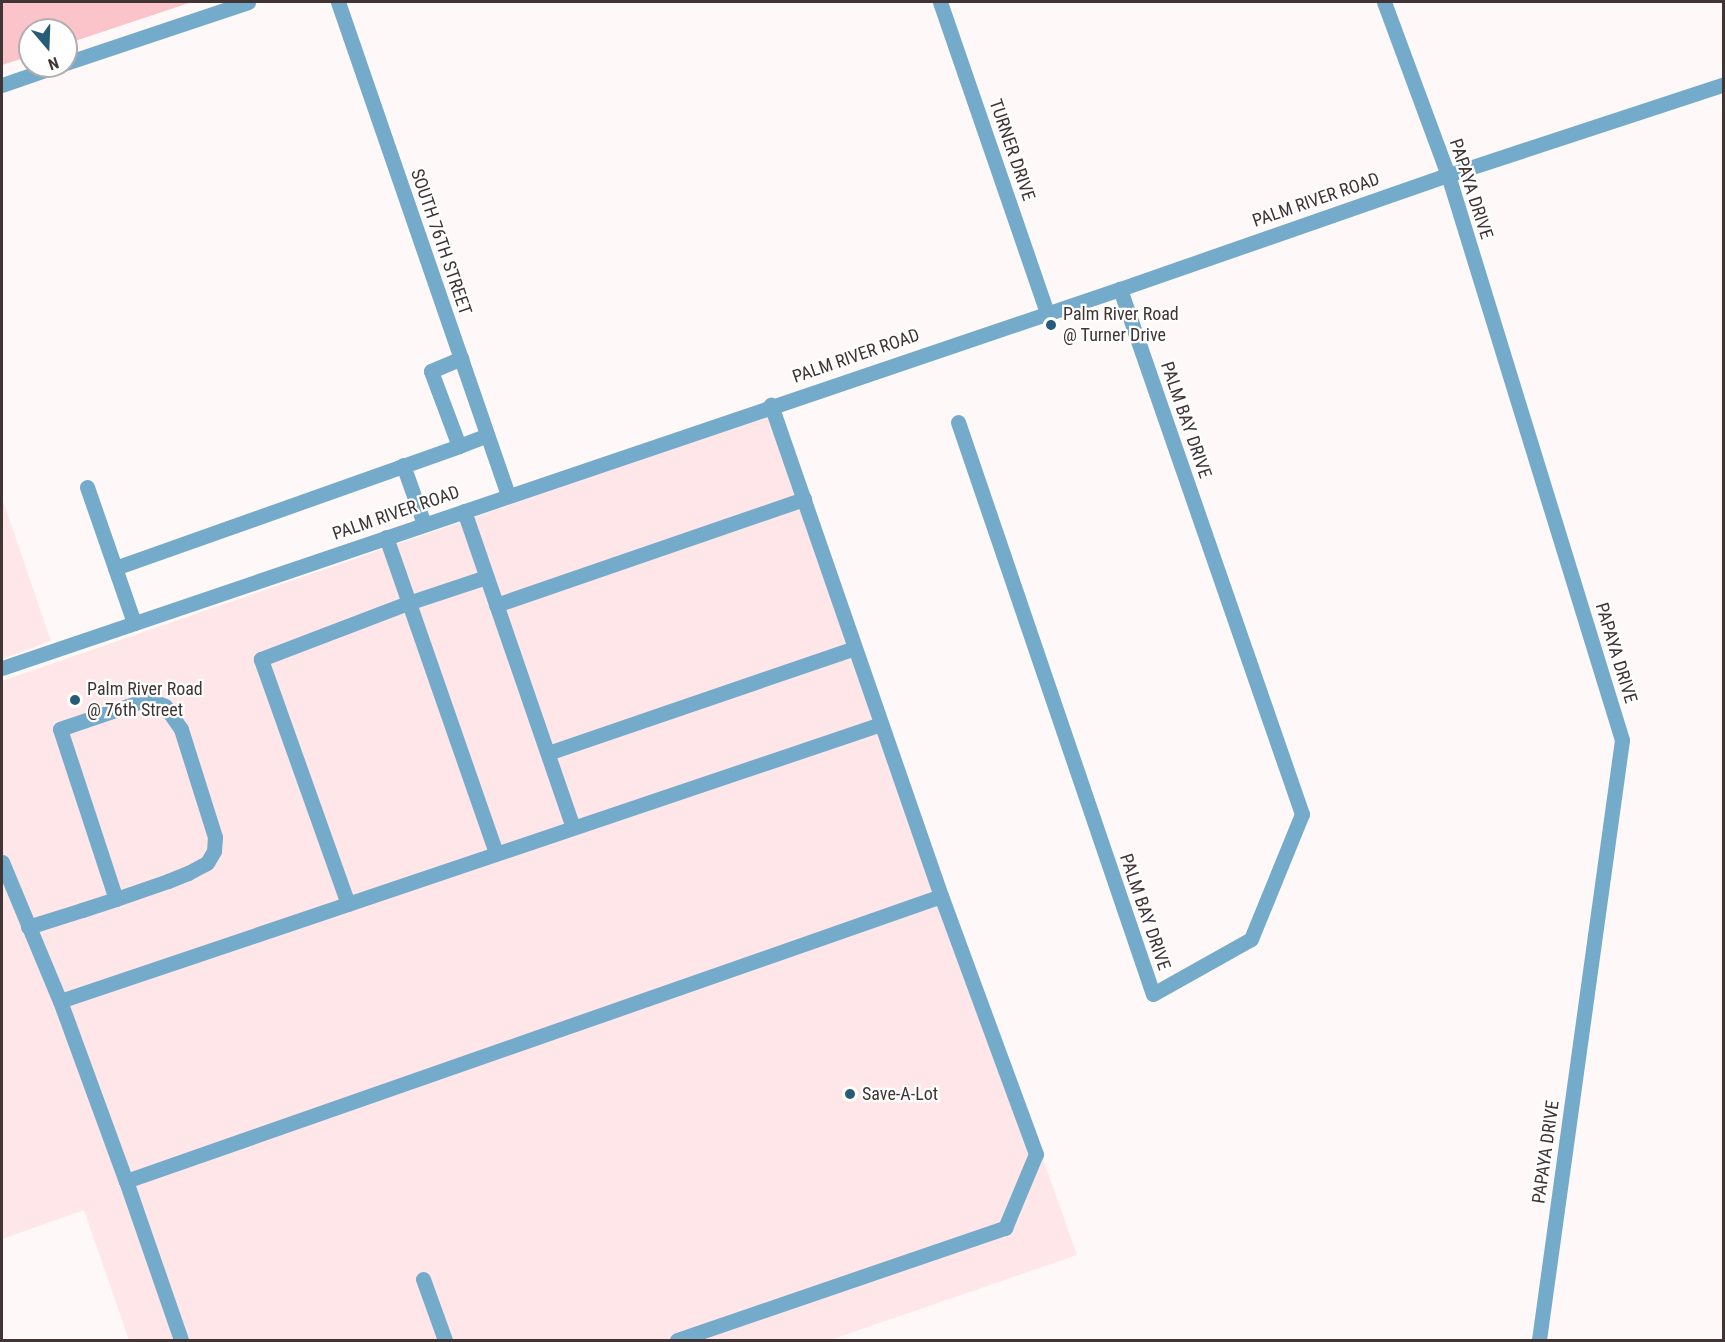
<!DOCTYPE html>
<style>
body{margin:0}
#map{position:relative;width:1725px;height:1342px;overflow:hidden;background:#fef8f8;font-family:"Roboto Condensed",sans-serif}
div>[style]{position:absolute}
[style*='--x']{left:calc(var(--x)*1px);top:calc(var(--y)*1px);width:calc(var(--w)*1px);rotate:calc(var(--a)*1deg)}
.built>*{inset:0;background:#ffe6e8}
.green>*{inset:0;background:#fbc4ca}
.service>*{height:15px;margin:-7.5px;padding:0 7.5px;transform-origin:7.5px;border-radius:7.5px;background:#74abca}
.minor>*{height:15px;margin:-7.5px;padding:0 7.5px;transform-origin:7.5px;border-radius:7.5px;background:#74abca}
.tertiary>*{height:15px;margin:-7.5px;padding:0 7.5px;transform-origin:7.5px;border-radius:7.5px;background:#74abca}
.dots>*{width:16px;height:16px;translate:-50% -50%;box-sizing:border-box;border:3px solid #fff;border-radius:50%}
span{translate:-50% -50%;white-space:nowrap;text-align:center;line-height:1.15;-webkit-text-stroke:4.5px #fff;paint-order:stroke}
.street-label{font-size:18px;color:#403435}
.poi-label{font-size:18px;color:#403435}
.left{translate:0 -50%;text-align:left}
.frame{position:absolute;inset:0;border:3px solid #403435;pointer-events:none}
.north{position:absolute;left:18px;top:18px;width:60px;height:60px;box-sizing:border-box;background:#fff;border:2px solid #b3aeae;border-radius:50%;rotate:161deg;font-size:16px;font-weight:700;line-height:24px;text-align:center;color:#403435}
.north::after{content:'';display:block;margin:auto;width:21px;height:27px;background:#275c78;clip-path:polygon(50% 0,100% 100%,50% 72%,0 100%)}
</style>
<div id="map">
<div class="built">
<div style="clip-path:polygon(778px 412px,1077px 1255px,830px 1340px,129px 1340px,84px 1210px,2px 1239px,2px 681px)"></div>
<div style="clip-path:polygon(2px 498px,51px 641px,2px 659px)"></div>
</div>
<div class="green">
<div style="clip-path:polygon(2px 2px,192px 2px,66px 44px,66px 30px,30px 30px,30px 56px,2px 65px)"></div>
</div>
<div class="service">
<div style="--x:459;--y:446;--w:30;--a:-21"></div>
<div style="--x:403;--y:465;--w:63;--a:70.4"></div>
<div style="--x:87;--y:487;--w:144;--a:70.9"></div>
<div style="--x:464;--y:511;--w:334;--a:71"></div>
<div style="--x:386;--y:537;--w:335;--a:70.8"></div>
<div style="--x:115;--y:568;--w:365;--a:-19.5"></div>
<div style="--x:459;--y:446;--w:80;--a:-110.5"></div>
<div style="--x:431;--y:371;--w:33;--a:-23"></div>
<div style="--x:496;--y:605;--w:326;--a:-19"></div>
<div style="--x:548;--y:753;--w:324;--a:-18.9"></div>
<div style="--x:2;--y:862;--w:151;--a:67.4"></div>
<div style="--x:60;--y:1001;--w:192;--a:69.9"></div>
<div style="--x:126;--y:1181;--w:863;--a:-19.27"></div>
<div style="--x:941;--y:896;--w:520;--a:-109.1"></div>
<div style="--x:348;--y:904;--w:260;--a:-109.6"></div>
<div style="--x:261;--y:659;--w:157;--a:-20.9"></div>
<div style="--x:408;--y:603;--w:82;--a:-18.4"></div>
<div style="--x:28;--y:927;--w:57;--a:-17.5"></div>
<div style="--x:82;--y:910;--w:36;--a:-18"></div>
<div style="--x:116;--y:899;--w:55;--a:-19.1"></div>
<div style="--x:168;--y:881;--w:22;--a:-22"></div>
<div style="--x:188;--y:873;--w:21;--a:-28"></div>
<div style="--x:207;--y:863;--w:14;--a:-60"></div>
<div style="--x:214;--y:851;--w:14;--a:-86"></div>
<div style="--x:215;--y:837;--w:113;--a:-107.5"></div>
<div style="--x:181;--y:729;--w:28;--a:-125"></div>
<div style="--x:165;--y:706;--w:18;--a:-158"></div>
<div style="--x:148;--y:699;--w:93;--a:161.2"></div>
<div style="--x:60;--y:729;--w:179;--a:71.8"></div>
<div style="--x:60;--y:1001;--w:866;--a:-18.64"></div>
<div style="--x:126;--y:1181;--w:168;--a:70.9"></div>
<div style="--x:423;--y:1279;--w:65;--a:70.2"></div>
<div style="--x:677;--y:1340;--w:347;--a:-18.9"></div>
<div style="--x:1005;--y:1228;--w:80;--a:-67.3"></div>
<div style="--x:1036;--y:1154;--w:275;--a:-110.2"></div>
</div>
<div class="minor">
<div style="--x:338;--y:2;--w:521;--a:70.97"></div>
<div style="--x:940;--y:2;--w:328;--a:71"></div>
<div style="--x:1384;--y:2;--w:184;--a:69.7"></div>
<div style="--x:1448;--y:175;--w:591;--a:72.88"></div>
<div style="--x:1622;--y:740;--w:606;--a:97.88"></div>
<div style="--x:66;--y:63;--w:192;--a:-18.5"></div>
<div style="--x:2;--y:85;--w:58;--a:-19.1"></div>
<div style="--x:958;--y:422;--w:604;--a:71.18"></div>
<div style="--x:1153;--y:994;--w:112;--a:-29.3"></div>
<div style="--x:1251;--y:939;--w:135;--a:-67.8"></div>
<div style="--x:1302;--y:814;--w:556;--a:-109.12"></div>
</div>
<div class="tertiary">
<div style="--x:2;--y:668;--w:1180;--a:-18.73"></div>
<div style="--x:1120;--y:289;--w:347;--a:-19.2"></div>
<div style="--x:1448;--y:175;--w:291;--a:-18.2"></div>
</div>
<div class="dots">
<div style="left:1051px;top:325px;background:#275c78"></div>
<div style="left:75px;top:700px;background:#275c78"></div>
<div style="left:850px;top:1094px;background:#275c78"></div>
</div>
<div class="street-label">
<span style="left:1012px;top:150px;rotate:71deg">TURNER DRIVE</span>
<span style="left:1471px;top:189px;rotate:72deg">PAPAYA DRIVE</span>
<span style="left:1316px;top:200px;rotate:-19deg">PALM RIVER ROAD</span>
<span style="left:441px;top:242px;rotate:71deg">SOUTH 76TH STREET</span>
<span style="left:856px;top:356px;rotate:-19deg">PALM RIVER ROAD</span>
<span style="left:1186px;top:420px;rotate:71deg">PALM BAY DRIVE</span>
<span style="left:396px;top:513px;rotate:-19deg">PALM RIVER ROAD</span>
<span style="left:1616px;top:653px;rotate:73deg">PAPAYA DRIVE</span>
<span style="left:1145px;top:912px;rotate:71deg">PALM BAY DRIVE</span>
<span style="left:1546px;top:1152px;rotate:-82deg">PAPAYA DRIVE</span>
</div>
<div class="poi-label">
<span class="left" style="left:1063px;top:325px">Palm River Road<br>@ Turner Drive</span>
<span class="left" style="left:87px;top:700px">Palm River Road<br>@ 76th Street</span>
<span class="left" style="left:862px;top:1094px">Save-A-Lot</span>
</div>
<div class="frame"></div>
<div class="north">N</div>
</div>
